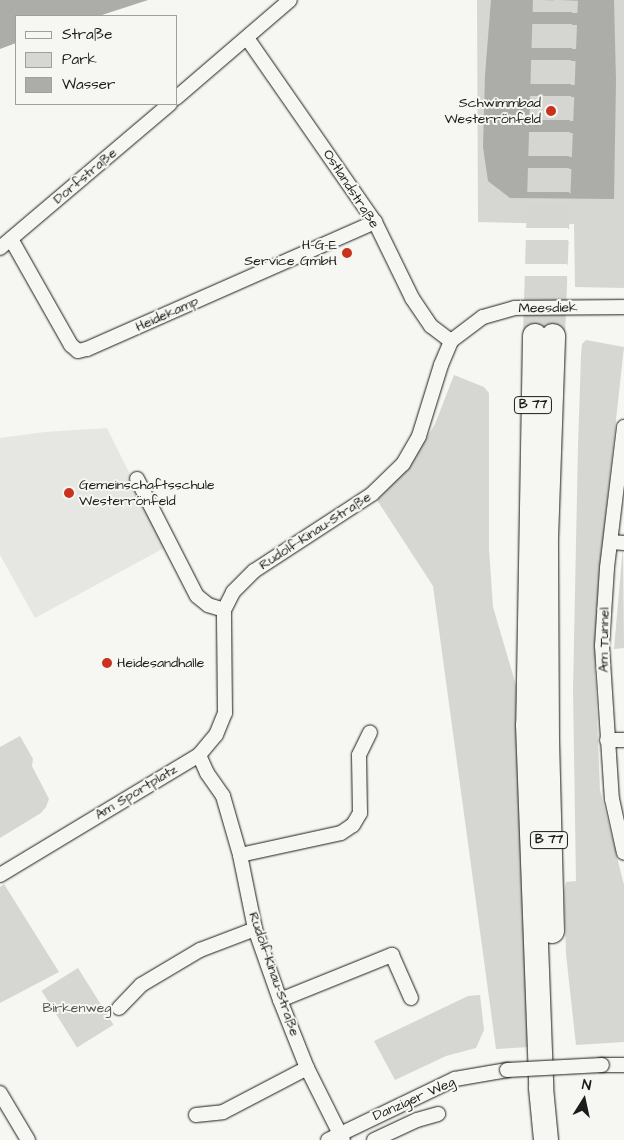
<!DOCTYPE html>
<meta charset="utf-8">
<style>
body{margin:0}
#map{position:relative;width:624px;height:1140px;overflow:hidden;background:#f6f6f2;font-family:"Architects Daughter",sans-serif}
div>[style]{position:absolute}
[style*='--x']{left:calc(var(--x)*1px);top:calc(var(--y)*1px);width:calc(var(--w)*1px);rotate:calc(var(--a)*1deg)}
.built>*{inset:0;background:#e6e6e2}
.green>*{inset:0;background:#d6d6d2;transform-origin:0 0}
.water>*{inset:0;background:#acaca9}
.trunk-tunnel>*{height:24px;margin-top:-12px;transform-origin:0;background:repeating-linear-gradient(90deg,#d5d5d2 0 24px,transparent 0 36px)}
.roads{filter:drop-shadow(0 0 1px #1c1c1c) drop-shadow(0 0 1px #1c1c1c)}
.minor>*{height:14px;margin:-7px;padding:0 7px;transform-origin:7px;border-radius:7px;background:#f6f6f2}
.trunk>*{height:24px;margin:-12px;padding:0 12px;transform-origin:12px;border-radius:12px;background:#f6f6f2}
.bridges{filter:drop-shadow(0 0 1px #1c1c1c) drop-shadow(0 0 1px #1c1c1c)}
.minor-bridge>*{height:14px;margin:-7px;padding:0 7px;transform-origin:7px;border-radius:7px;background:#f6f6f2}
.dots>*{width:14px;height:14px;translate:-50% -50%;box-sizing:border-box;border:2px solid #f6f6f2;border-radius:50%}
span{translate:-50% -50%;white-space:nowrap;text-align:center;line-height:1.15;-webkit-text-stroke:4px #f6f6f2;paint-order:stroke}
.shield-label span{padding:1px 4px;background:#f6f6f2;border:1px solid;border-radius:4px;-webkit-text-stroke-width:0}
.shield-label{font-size:12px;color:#1c1c1c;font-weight:700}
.poi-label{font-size:14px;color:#1c1c1c}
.right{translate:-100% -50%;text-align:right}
.left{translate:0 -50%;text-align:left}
.street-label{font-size:14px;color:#1c1c1c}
.park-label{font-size:14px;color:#545453}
.legend{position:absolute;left:15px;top:15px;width:162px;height:90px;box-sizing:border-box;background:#f6f6f2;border:1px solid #9f9f9c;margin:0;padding:6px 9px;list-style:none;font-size:15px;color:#1c1c1c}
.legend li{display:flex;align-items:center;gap:10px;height:25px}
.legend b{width:25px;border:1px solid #9f9f9c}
.north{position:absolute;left:559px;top:1075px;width:50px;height:50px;-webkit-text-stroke:4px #f6f6f2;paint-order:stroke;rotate:10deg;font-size:14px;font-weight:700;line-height:20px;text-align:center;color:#1c1c1c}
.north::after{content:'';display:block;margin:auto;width:18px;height:22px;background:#1c1c1c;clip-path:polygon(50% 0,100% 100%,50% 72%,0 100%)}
</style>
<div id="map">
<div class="built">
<div style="clip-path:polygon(107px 428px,166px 547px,35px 618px,0 555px,0 438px,45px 432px)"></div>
</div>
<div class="green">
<div style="clip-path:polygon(477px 0,624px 0,624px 288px,575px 287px,574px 224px,478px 222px)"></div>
<div style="clip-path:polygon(586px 340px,624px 347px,599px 575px,595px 668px,600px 790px,624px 885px,624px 1042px,576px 1045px,566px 954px,564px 891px,566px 882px,576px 881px,573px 690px,578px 445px,581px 356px,582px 344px)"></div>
<div style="clip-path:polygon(454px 375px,484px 387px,489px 393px,489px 549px,493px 607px,518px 692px,529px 1047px,496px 1049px,433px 586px,377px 500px,413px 461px,435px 424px)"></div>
<div style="clip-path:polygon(623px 546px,624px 648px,614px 649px)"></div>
<div style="clip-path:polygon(20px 736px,33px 759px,32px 766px,49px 799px,46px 807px,41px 813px,0 838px,0 747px)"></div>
<div style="clip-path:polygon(4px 884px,59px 972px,0 1003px,0 887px)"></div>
<div style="left:78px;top:968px;width:67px;height:43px;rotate:58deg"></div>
<div style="clip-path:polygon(480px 995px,484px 1030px,476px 1048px,446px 1056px,395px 1080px,374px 1041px,468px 996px)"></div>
</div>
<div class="water">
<div style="clip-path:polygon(0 0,148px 0,99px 16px,16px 16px,16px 43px,0 49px)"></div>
<div style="clip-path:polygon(491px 0,614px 0,616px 81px,614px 199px,510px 198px,488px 181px,483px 147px,485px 75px)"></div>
</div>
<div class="trunk-tunnel">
<div style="--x:535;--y:336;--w:336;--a:-88.3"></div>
<div style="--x:553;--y:336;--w:336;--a:-87.8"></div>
</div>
<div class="roads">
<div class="minor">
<div style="--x:247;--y:38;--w:224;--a:55.2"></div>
<div style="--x:375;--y:222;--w:85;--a:64"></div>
<div style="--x:412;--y:298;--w:34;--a:56"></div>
<div style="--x:431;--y:326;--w:25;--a:37"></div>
<div style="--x:176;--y:98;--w:150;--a:-40.7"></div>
<div style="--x:11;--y:239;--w:122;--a:60.5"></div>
<div style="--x:71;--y:345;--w:9;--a:41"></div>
<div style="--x:78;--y:351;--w:9;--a:-13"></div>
<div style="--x:87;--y:349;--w:315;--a:-23.8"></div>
<div style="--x:0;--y:248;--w:223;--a:-40.3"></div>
<div style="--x:624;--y:427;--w:142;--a:96.9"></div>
<div style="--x:607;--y:568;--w:78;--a:93.7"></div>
<div style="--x:602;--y:646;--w:153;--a:86.3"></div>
<div style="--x:612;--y:799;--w:55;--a:77.5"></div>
<div style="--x:137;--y:479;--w:131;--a:62.9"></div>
<div style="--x:197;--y:596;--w:14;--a:39"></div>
<div style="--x:208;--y:605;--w:17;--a:17"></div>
<div style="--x:611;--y:542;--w:13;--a:4"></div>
<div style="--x:607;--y:740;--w:17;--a:0"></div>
<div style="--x:199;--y:755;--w:20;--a:66"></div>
<div style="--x:207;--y:773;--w:28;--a:55"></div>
<div style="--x:223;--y:796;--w:61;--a:73.9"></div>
<div style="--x:240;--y:855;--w:76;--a:78.5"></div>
<div style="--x:255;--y:929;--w:75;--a:70.6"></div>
<div style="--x:280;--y:1000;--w:73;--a:68.3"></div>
<div style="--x:307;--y:1068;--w:80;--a:63.4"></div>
<div style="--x:240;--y:855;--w:103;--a:-12.3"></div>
<div style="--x:341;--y:833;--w:14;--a:-34"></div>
<div style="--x:353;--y:825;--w:14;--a:-60"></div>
<div style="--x:360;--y:813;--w:58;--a:-91"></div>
<div style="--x:359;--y:755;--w:25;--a:-64"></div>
<div style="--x:0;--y:875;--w:232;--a:-31.1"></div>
<div style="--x:199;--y:755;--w:26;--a:-50"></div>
<div style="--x:216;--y:735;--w:24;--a:-68"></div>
<div style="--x:225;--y:713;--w:103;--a:-90.6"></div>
<div style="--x:224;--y:610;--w:20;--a:-63"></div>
<div style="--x:233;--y:592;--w:30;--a:-45"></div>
<div style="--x:254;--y:571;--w:141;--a:-33.1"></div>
<div style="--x:372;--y:494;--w:43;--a:-44.1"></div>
<div style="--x:403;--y:464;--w:32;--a:-60"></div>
<div style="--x:419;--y:436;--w:74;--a:-72.8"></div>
<div style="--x:441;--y:365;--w:26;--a:-67"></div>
<div style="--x:451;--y:341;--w:40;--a:-37"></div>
<div style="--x:483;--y:317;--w:33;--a:-16"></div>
<div style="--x:515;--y:308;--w:109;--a:-0.5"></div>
<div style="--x:280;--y:1000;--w:121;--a:-21.9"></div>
<div style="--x:392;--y:955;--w:47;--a:66.2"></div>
<div style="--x:119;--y:1008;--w:32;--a:-46"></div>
<div style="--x:141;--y:985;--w:69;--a:-30.7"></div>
<div style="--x:200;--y:950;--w:59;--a:-20.9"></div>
<div style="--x:602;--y:1065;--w:22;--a:0"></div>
<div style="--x:0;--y:1093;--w:55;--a:59.2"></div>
<div style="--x:196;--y:1115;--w:27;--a:-6"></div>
<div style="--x:223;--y:1112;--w:95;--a:-27.6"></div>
<div style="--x:328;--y:1140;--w:141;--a:-25.7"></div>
<div style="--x:455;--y:1079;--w:53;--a:-9.8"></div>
<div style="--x:374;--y:1140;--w:47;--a:-24.9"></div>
<div style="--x:417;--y:1120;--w:22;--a:-16"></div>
</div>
<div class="trunk">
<div style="--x:535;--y:336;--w:389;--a:91"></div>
<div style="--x:528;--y:725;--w:363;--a:87.9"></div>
<div style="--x:541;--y:1088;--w:52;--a:84.5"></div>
<div style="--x:552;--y:931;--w:191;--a:-91.5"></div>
<div style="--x:547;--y:740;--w:201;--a:-90.3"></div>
<div style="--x:546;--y:539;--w:203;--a:-88"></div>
</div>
</div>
<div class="bridges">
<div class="minor-bridge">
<div style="--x:507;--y:1070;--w:95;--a:-3"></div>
</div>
</div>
<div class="dots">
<div style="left:551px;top:111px;background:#c8321e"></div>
<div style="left:347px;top:253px;background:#c8321e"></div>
<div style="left:69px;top:493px;background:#c8321e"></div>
<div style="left:107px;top:663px;background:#c8321e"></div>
</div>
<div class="shield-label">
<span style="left:533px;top:405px">B 77</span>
<span style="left:549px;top:840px">B 77</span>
</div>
<div class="poi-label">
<span class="right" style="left:541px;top:111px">Schwimmbad<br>Westerrönfeld</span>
<span class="right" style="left:337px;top:253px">H-G-E<br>Service GmbH</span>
<span class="left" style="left:79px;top:493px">Gemeinschaftsschule<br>Westerrönfeld</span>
<span class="left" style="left:117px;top:663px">Heidesandhalle</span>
</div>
<div class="street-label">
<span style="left:85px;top:176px;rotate:-40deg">Dorfstraße</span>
<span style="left:351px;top:189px;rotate:57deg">Ostlandstraße</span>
<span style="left:548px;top:308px;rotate:-1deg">Meesdiek</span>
<span style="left:167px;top:314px;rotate:-24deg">Heidekamp</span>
<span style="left:315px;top:531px;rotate:-33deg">Rudolf-Kinau-Straße</span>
<span style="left:604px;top:640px;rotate:-89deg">Am Tunnel</span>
<span style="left:136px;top:792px;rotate:-31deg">Am Sportplatz</span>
<span style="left:274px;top:974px;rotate:71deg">Rudolf-Kinau-Straße</span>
<span style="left:414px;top:1099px;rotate:-24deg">Danziger Weg</span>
</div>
<div class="park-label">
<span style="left:77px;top:1008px">Birkenweg</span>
</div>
<ul class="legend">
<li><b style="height:6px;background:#f6f6f2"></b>Straße</li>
<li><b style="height:14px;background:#d6d6d2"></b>Park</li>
<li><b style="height:14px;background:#acaca9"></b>Wasser</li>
</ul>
<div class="north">N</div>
</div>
